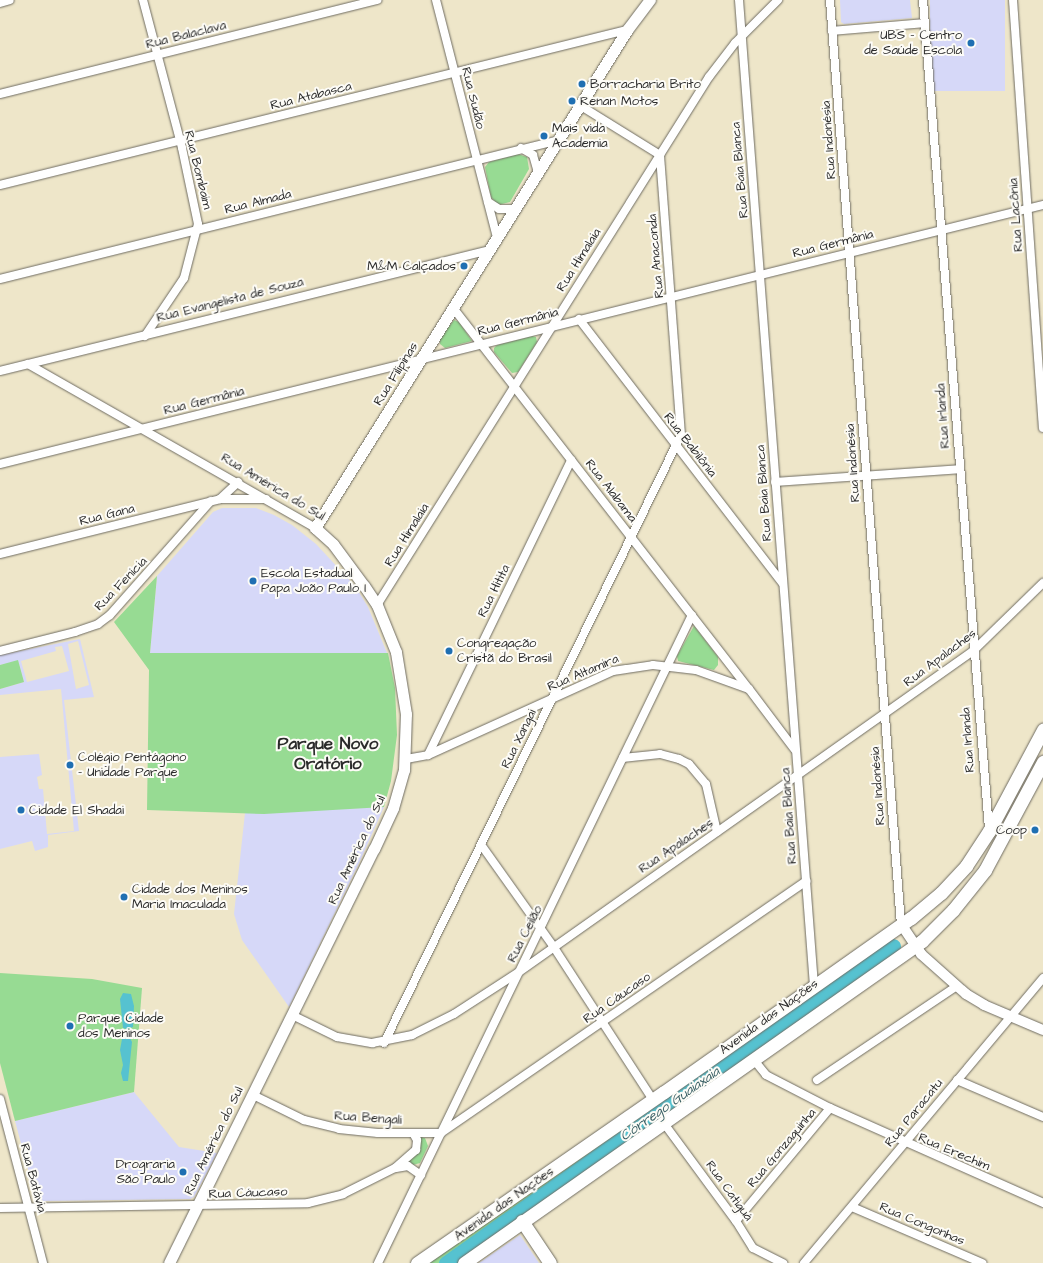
<!DOCTYPE html>
<meta charset="utf-8">
<style>
body{margin:0}
#map{position:relative;width:1043px;height:1263px;overflow:hidden;background:#eee6c9;font-family:"Architects Daughter",sans-serif}
div>[style]{position:absolute}
[style*='--x']{left:calc(var(--x)*1px);top:calc(var(--y)*1px);width:calc(var(--w)*1px);rotate:calc(var(--a)*1deg)}
.built>*{inset:0;background:#d6d8f8;transform-origin:0 0}
.green>*{inset:0;background:#97db93}
.water>*{inset:0;background:#56c2d0}
.river>*{height:15px;margin:-7.5px;padding:0 7.5px;transform-origin:7.5px;border-radius:7.5px;background:#56c2d0}
.roads{filter:drop-shadow(0 0 1px #6f6c62) drop-shadow(0 0 1px #6f6c62)}
.minor>*{height:8px;margin:-4px;padding:0 4px;transform-origin:4px;border-radius:4px;background:#fff}
.tertiary>*{height:10px;margin:-5px;padding:0 5px;transform-origin:5px;border-radius:5px;background:#fff}
.secondary>*{height:11px;margin:-5.5px;padding:0 5.5px;transform-origin:5.5px;border-radius:5.5px;background:#fff}
.primary>*{height:13px;margin:-6.5px;padding:0 6.5px;transform-origin:6.5px;border-radius:6.5px;background:#fff}
.dots>*{width:11px;height:11px;translate:-50% -50%;box-sizing:border-box;border:2px solid #fdfcf7;border-radius:50%}
span{translate:-50% -50%;white-space:nowrap;text-align:center;line-height:1.15;-webkit-text-stroke:4px #fdfcf7;paint-order:stroke}
.street-label{font-size:13px;color:#2b2b2b}
.poi-label{font-size:13px;color:#2b2b2b}
.right{translate:-100% -50%;text-align:right}
.left{translate:0 -50%;text-align:left}
.water-label{font-size:14px;color:#3a6065;font-style:italic}
.district-label{font-size:17px;color:#2b2b2b;font-weight:700}
</style>
<div id="map">
<div class="built">
<div style="clip-path:polygon(840px 0,910px 0,912px 18px,844px 24px,841px 22px)"></div>
<div style="left:930px;top:0;width:75px;height:91px"></div>
<div style="clip-path:polygon(222px 508px,256px 508px,274px 515px,292px 525px,316px 544px,355px 586px,368px 607px,387px 653px,150px 653px,157px 576px,213px 512px)"></div>
<div style="clip-path:polygon(evenodd,80px 639px,94px 697px,64px 700px,79px 831px,48px 835px,48px 847px,35px 851px,32px 841px,0 849px,0 757px,39px 754px,42px 775px,37px 777px,39px 789px,43px 789px,47px 834px,74px 831px,61px 689px,0 695px,0 689px,24px 682px,18px 661px,0 665px,0 655px,80px 639px,78px 641px,89px 685px,76px 689px,68px 644px,78px 641px,80px 639px,62px 646px,69px 671px,27px 682px,21px 661px,56px 651px,55px 647px,62px 646px)"></div>
<div style="clip-path:polygon(384px 807px,360px 861px,289px 1007px,242px 940px,234px 914px,245px 813px)"></div>
<div style="clip-path:polygon(134px 1092px,179px 1147px,217px 1153px,194px 1197px,190px 1199px,43px 1201px,34px 1192px,15px 1121px)"></div>
<div style="clip-path:polygon(520px 1235px,539px 1263px,479px 1263px)"></div>
</div>
<div class="green">
<div style="clip-path:polygon(518px 154px,527px 157px,529px 169px,510px 202px,498px 205px,491px 197px,485px 167px,489px 162px)"></div>
<div style="clip-path:polygon(454px 320px,459px 322px,472px 341px,445px 348px,440px 344px,440px 338px)"></div>
<div style="clip-path:polygon(532px 336px,536px 337px,537px 342px,518px 372px,512px 373px,494px 352px,494px 348px,497px 345px)"></div>
<div style="clip-path:polygon(157px 576px,150px 653px,388px 653px,395px 688px,397px 735px,391px 781px,384px 807px,264px 814px,147px 810px,149px 670px,114px 622px)"></div>
<div style="clip-path:polygon(694px 626px,718px 657px,718px 665px,714px 670px,678px 661px,677px 656px)"></div>
<div style="clip-path:polygon(18px 660px,24px 682px,0 689px,0 665px)"></div>
<div style="clip-path:polygon(888px 941px,890px 944px,867px 963px,672px 1101px,669px 1095px)"></div>
<div style="clip-path:polygon(0 973px,92px 979px,142px 988px,134px 1092px,15px 1121px,0 1063px)"></div>
<div style="clip-path:polygon(666px 1098px,669px 1103px,455px 1253px,440px 1263px,429px 1263px)"></div>
<div style="clip-path:polygon(419px 1137px,425px 1138px,428px 1146px,420px 1163px,413px 1165px,408px 1163px)"></div>
</div>
<div class="water">
<div style="clip-path:polygon(123px 993px,131px 994px,134px 1006px,133px 1027px,127px 1029px,123px 1028px,120px 999px)"></div>
<div style="clip-path:polygon(127px 1037px,130px 1038px,132px 1042px,128px 1081px,123px 1081px,121px 1073px,123px 1065px,120px 1050px,122px 1039px)"></div>
</div>
<div class="river">
<div style="--x:446;--y:1263;--w:548;--a:-35.34"></div>
</div>
<div class="roads">
<div class="minor">
<div style="--x:143;--y:0;--w:153;--a:75.2"></div>
<div style="--x:182;--y:148;--w:78;--a:78.1"></div>
<div style="--x:198;--y:224;--w:56;--a:104.5"></div>
<div style="--x:184;--y:278;--w:70;--a:123.9"></div>
<div style="--x:436;--y:0;--w:246;--a:75.6"></div>
<div style="--x:739;--y:0;--w:988;--a:85.65"></div>
<div style="--x:830;--y:0;--w:927;--a:85.61"></div>
<div style="--x:923;--y:0;--w:833;--a:85.45"></div>
<div style="--x:1013;--y:0;--w:429;--a:86"></div>
<div style="--x:0;--y:3;--w:10;--a:-17"></div>
<div style="--x:832;--y:31;--w:93;--a:-4.9"></div>
<div style="--x:0;--y:94;--w:389;--a:-14"></div>
<div style="--x:521;--y:148;--w:14;--a:30"></div>
<div style="--x:533;--y:155;--w:18;--a:74"></div>
<div style="--x:0;--y:185;--w:646;--a:-13.89"></div>
<div style="--x:488;--y:202;--w:13;--a:32"></div>
<div style="--x:499;--y:209;--w:16;--a:0"></div>
<div style="--x:0;--y:279;--w:576;--a:-13.96"></div>
<div style="--x:454;--y:309;--w:481;--a:52.2"></div>
<div style="--x:579;--y:319;--w:334;--a:52.4"></div>
<div style="--x:28;--y:364;--w:331;--a:29.7"></div>
<div style="--x:0;--y:371;--w:505;--a:-13.87"></div>
<div style="--x:0;--y:464;--w:1075;--a:-13.95"></div>
<div style="--x:775;--y:482;--w:184;--a:-4"></div>
<div style="--x:220;--y:499;--w:25;--a:-43"></div>
<div style="--x:0;--y:554;--w:227;--a:-14"></div>
<div style="--x:220;--y:499;--w:46;--a:0"></div>
<div style="--x:377;--y:605;--w:624;--a:-57.84"></div>
<div style="--x:709;--y:77;--w:43;--a:-52.6"></div>
<div style="--x:735;--y:43;--w:61;--a:-45"></div>
<div style="--x:0;--y:651;--w:77;--a:-14.2"></div>
<div style="--x:75;--y:632;--w:24;--a:-19"></div>
<div style="--x:98;--y:624;--w:15;--a:-37"></div>
<div style="--x:110;--y:615;--w:152;--a:-48.5"></div>
<div style="--x:428;--y:755;--w:328;--a:-64.1"></div>
<div style="--x:623;--y:758;--w:37;--a:-6"></div>
<div style="--x:660;--y:754;--w:20;--a:15"></div>
<div style="--x:679;--y:759;--w:11;--a:27"></div>
<div style="--x:689;--y:764;--w:26;--a:50"></div>
<div style="--x:706;--y:784;--w:49;--a:77.1"></div>
<div style="--x:406;--y:759;--w:22;--a:-10"></div>
<div style="--x:428;--y:755;--w:203;--a:-24.4"></div>
<div style="--x:613;--y:671;--w:40;--a:-8.5"></div>
<div style="--x:653;--y:665;--w:43;--a:6.6"></div>
<div style="--x:696;--y:670;--w:56;--a:19.7"></div>
<div style="--x:749;--y:689;--w:76;--a:53"></div>
<div style="--x:482;--y:846;--w:123;--a:54.6"></div>
<div style="--x:553;--y:946;--w:184;--a:57"></div>
<div style="--x:292;--y:1015;--w:50;--a:26.1"></div>
<div style="--x:337;--y:1037;--w:36;--a:10"></div>
<div style="--x:372;--y:1043;--w:41;--a:-11.3"></div>
<div style="--x:412;--y:1035;--w:47;--a:-26.6"></div>
<div style="--x:454;--y:1014;--w:77;--a:-32.9"></div>
<div style="--x:519;--y:972;--w:556;--a:-35.26"></div>
<div style="--x:973;--y:651;--w:98;--a:-44.2"></div>
<div style="--x:384;--y:1043;--w:677;--a:-63.97"></div>
<div style="--x:681;--y:435;--w:281;--a:-94.3"></div>
<div style="--x:660;--y:155;--w:93;--a:-148.2"></div>
<div style="--x:754;--y:1060;--w:19;--a:51"></div>
<div style="--x:766;--y:1075;--w:72;--a:27.3"></div>
<div style="--x:830;--y:1108;--w:233;--a:24"></div>
<div style="--x:817;--y:1080;--w:169;--a:-33.9"></div>
<div style="--x:957;--y:1080;--w:94;--a:23.3"></div>
<div style="--x:253;--y:1095;--w:57;--a:26.1"></div>
<div style="--x:304;--y:1120;--w:36;--a:14"></div>
<div style="--x:339;--y:1129;--w:39;--a:6"></div>
<div style="--x:378;--y:1133;--w:63;--a:0"></div>
<div style="--x:441;--y:1133;--w:444;--a:-34.6"></div>
<div style="--x:0;--y:1099;--w:170;--a:75.3"></div>
<div style="--x:663;--y:1122;--w:123;--a:53.6"></div>
<div style="--x:736;--y:1221;--w:32;--a:58"></div>
<div style="--x:753;--y:1248;--w:34;--a:27"></div>
<div style="--x:396;--y:1168;--w:12;--a:-9"></div>
<div style="--x:408;--y:1166;--w:16;--a:35"></div>
<div style="--x:852;--y:1207;--w:142;--a:23.3"></div>
<div style="--x:0;--y:1208;--w:308;--a:-0.9"></div>
<div style="--x:308;--y:1203;--w:36;--a:-14"></div>
<div style="--x:343;--y:1194;--w:58;--a:-26.6"></div>
<div style="--x:395;--y:1168;--w:28;--a:-41"></div>
<div style="--x:416;--y:1150;--w:10;--a:-84"></div>
<div style="--x:417;--y:1140;--w:8;--a:-120"></div>
<div style="--x:736;--y:1221;--w:147;--a:-50.2"></div>
<div style="--x:378;--y:1263;--w:720;--a:-64.15"></div>
<div style="--x:804;--y:1263;--w:372;--a:-50"></div>
</div>
<div class="tertiary">
<div style="--x:901;--y:924;--w:36;--a:56"></div>
<div style="--x:921;--y:954;--w:60;--a:41.6"></div>
<div style="--x:966;--y:994;--w:21;--a:31"></div>
<div style="--x:984;--y:1005;--w:64;--a:23"></div>
</div>
<div class="secondary">
<div style="--x:169;--y:1263;--w:462;--a:-63.7"></div>
<div style="--x:374;--y:849;--w:45;--a:-65.1"></div>
<div style="--x:393;--y:808;--w:40;--a:-74"></div>
<div style="--x:404;--y:770;--w:56;--a:-88"></div>
<div style="--x:406;--y:714;--w:63;--a:-99.2"></div>
<div style="--x:396;--y:652;--w:51;--a:-112"></div>
<div style="--x:377;--y:605;--w:23;--a:-124"></div>
<div style="--x:364;--y:586;--w:52;--a:-126.4"></div>
<div style="--x:333;--y:544;--w:24;--a:-138"></div>
<div style="--x:315;--y:528;--w:588;--a:-57.93"></div>
<div style="--x:627;--y:30;--w:38;--a:-53"></div>
</div>
<div class="primary">
<div style="--x:522;--y:1221;--w:50;--a:56.3"></div>
<div style="--x:417;--y:1263;--w:300;--a:-34.7"></div>
<div style="--x:664;--y:1092;--w:302;--a:-35.2"></div>
<div style="--x:911;--y:918;--w:39;--a:-40"></div>
<div style="--x:941;--y:893;--w:37;--a:-47"></div>
<div style="--x:966;--y:866;--w:42;--a:-56.7"></div>
<div style="--x:989;--y:831;--w:115;--a:-61.9"></div>
<div style="--x:464;--y:1263;--w:560;--a:-35.11"></div>
<div style="--x:922;--y:941;--w:44;--a:-45"></div>
<div style="--x:953;--y:910;--w:51;--a:-51.3"></div>
<div style="--x:985;--y:870;--w:123;--a:-61.8"></div>
</div>
</div>
<div class="dots">
<div style="left:971px;top:43px;background:#1f6fb2"></div>
<div style="left:582px;top:84px;background:#1f6fb2"></div>
<div style="left:572px;top:101px;background:#1f6fb2"></div>
<div style="left:544px;top:136px;background:#1f6fb2"></div>
<div style="left:464px;top:266px;background:#1f6fb2"></div>
<div style="left:253px;top:581px;background:#1f6fb2"></div>
<div style="left:449px;top:651px;background:#1f6fb2"></div>
<div style="left:70px;top:765px;background:#1f6fb2"></div>
<div style="left:21px;top:810px;background:#1f6fb2"></div>
<div style="left:1035px;top:830px;background:#1f6fb2"></div>
<div style="left:124px;top:897px;background:#1f6fb2"></div>
<div style="left:70px;top:1026px;background:#1f6fb2"></div>
<div style="left:183px;top:1172px;background:#1f6fb2"></div>
</div>
<div class="street-label">
<span style="left:186px;top:35px;rotate:-14deg">Rua Balaclava</span>
<span style="left:311px;top:96px;rotate:-14deg">Rua Atabasca</span>
<span style="left:473px;top:98px;rotate:76deg">Rua Sudão</span>
<span style="left:829px;top:140px;rotate:-94deg">Rua Indonésia</span>
<span style="left:198px;top:170px;rotate:76deg">Rua Bombaim</span>
<span style="left:740px;top:170px;rotate:-95deg">Rua Baia Blanca</span>
<span style="left:258px;top:202px;rotate:-14deg">Rua Almada</span>
<span style="left:1016px;top:215px;rotate:-94deg">Rua Lacônia</span>
<span style="left:833px;top:244px;rotate:-14deg">Rua Germânia</span>
<span style="left:656px;top:256px;rotate:-95deg">Rua Anaconda</span>
<span style="left:579px;top:260px;rotate:-58deg">Rua Himalaia</span>
<span style="left:230px;top:300px;rotate:-14deg">Rua Evangelista de Souza</span>
<span style="left:518px;top:322px;rotate:-14deg">Rua Germânia</span>
<span style="left:396px;top:374px;rotate:-58deg">Rua Filipinas</span>
<span style="left:204px;top:401px;rotate:-14deg">Rua Germânia</span>
<span style="left:943px;top:416px;rotate:-94deg">Rua Irlanda</span>
<span style="left:690px;top:445px;rotate:52deg">Rua Babilônia</span>
<span style="left:853px;top:463px;rotate:-94deg">Rua Indonésia</span>
<span style="left:273px;top:487px;rotate:31deg">Rua América do Sul</span>
<span style="left:611px;top:491px;rotate:52deg">Rua Alabama</span>
<span style="left:764px;top:493px;rotate:-94deg">Rua Baia Blanca</span>
<span style="left:107px;top:515px;rotate:-14deg">Rua Gana</span>
<span style="left:407px;top:535px;rotate:-58deg">Rua Himalaia</span>
<span style="left:121px;top:584px;rotate:-46deg">Rua Fenícia</span>
<span style="left:494px;top:591px;rotate:-64deg">Rua Hitita</span>
<span style="left:940px;top:658px;rotate:-37deg">Rua Apalaches</span>
<span style="left:583px;top:673px;rotate:-23deg">Rua Altamira</span>
<span style="left:519px;top:739px;rotate:-64deg">Rua Xangai</span>
<span style="left:968px;top:740px;rotate:-94deg">Rua Irlanda</span>
<span style="left:878px;top:786px;rotate:-94deg">Rua Indonésia</span>
<span style="left:789px;top:816px;rotate:-94deg">Rua Baia Blanca</span>
<span style="left:676px;top:846px;rotate:-34deg">Rua Apalaches</span>
<span style="left:357px;top:850px;rotate:-65deg">Rua América do Sul</span>
<span style="left:525px;top:934px;rotate:-63deg">Rua Ceilão</span>
<span style="left:617px;top:998px;rotate:-35deg">Rua Cáucaso</span>
<span style="left:769px;top:1017px;rotate:-36deg">Avenida das Nações</span>
<span style="left:914px;top:1113px;rotate:-51deg">Rua Paracatu</span>
<span style="left:368px;top:1118px;rotate:4deg">Rua Bengali</span>
<span style="left:214px;top:1141px;rotate:-64deg">Rua América do Sul</span>
<span style="left:782px;top:1148px;rotate:-50deg">Rua Gonzaguinha</span>
<span style="left:954px;top:1152px;rotate:23deg">Rua Erechim</span>
<span style="left:33px;top:1178px;rotate:75deg">Rua Batávia</span>
<span style="left:729px;top:1191px;rotate:54deg">Rua Catiguá</span>
<span style="left:248px;top:1193px;rotate:-2deg">Rua Cáucaso</span>
<span style="left:504px;top:1204px;rotate:-35deg">Avenida das Nações</span>
<span style="left:922px;top:1224px;rotate:23deg">Rua Congonhas</span>
</div>
<div class="poi-label">
<span class="right" style="left:962px;top:43px">UBS - Centro<br>de Saúde Escola</span>
<span class="left" style="left:590px;top:84px">Borracharia Brito</span>
<span class="left" style="left:580px;top:101px">Renan Motos</span>
<span class="left" style="left:552px;top:136px">Mais vida<br>Academia</span>
<span class="right" style="left:456px;top:266px">M&amp;M Calçados</span>
<span class="left" style="left:261px;top:581px">Escola Estadual<br>Papa João Paulo I</span>
<span class="left" style="left:457px;top:651px">Congregação<br>Cristã do Brasil</span>
<span class="left" style="left:78px;top:765px">Colégio Pentágono<br>- Unidade Parque</span>
<span class="left" style="left:29px;top:810px">Cidade El Shadai</span>
<span class="right" style="left:1027px;top:830px">Coop</span>
<span class="left" style="left:132px;top:897px">Cidade dos Meninos<br>Maria Imaculada</span>
<span class="left" style="left:78px;top:1026px">Parque Cidade<br>dos Meninos</span>
<span class="right" style="left:175px;top:1172px">Drograria<br>São Paulo</span>
</div>
<div class="water-label">
<span style="left:670px;top:1104px;rotate:-35deg">Córrego Guaiaxaia</span>
</div>
<div class="district-label">
<span style="left:328px;top:755px">Parque Novo<br>Oratório</span>
</div>
</div>
